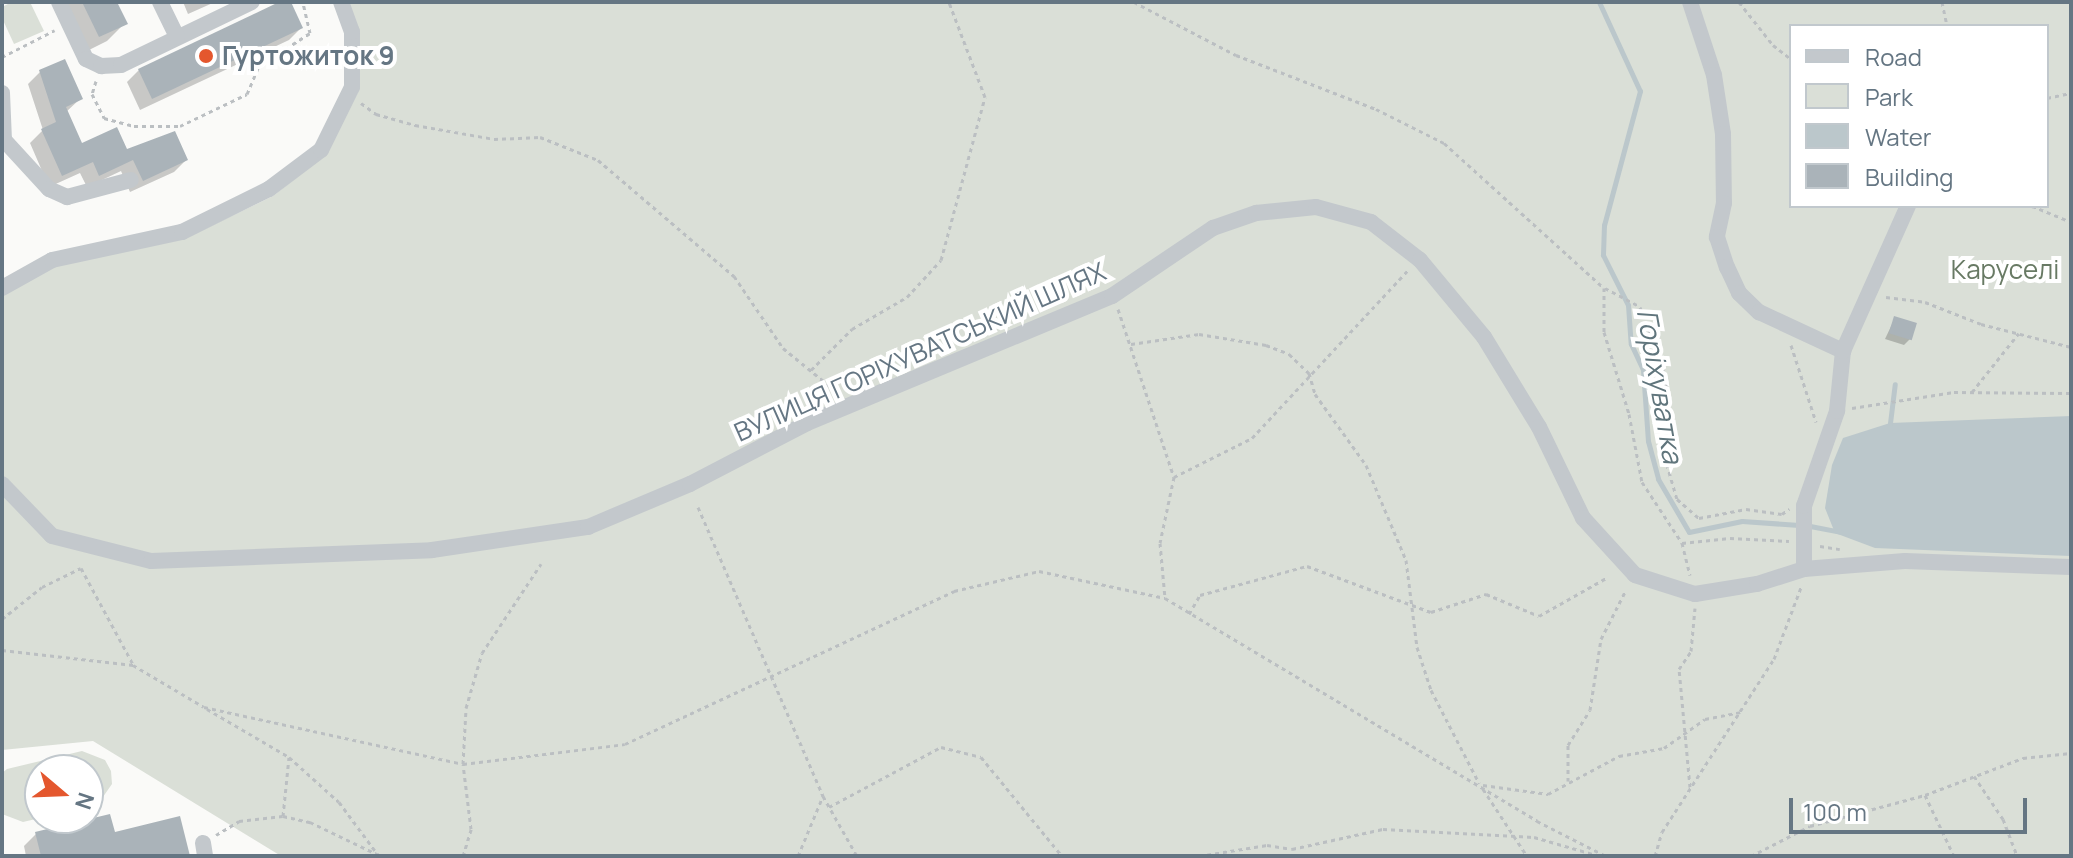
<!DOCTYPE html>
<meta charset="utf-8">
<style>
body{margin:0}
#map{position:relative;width:2073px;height:858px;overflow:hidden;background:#fafaf8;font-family:Manrope,sans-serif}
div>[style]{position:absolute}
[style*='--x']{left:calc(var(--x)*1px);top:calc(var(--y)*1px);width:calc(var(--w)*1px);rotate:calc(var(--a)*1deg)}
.green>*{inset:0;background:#dadfd7}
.water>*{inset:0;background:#bbc7cb}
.shadow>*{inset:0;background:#0003}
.stream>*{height:5px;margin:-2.5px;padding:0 2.5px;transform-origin:2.5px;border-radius:2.5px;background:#bbc7cb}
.building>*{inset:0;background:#aab3b9;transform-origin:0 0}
.path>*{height:3px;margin-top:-1.5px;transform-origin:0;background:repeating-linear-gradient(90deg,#bbbfc2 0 4px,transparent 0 8px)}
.minor>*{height:16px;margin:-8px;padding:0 8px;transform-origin:8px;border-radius:8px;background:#c3c8cc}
.dots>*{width:22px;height:22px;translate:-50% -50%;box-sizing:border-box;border:4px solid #fff;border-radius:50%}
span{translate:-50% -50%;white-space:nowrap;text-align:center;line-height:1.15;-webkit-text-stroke:8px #fff;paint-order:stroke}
.poi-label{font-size:26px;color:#657683;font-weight:700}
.left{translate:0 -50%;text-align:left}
.park-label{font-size:26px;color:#687a64}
.street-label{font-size:26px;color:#657683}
.water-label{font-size:28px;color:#60757c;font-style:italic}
.frame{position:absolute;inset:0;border:4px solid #657683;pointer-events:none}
.legend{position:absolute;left:1789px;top:24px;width:260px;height:184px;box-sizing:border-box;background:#fff;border:2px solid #c1c8cd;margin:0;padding:10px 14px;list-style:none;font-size:24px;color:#657683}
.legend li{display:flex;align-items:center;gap:16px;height:40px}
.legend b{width:40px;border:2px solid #c1c8cd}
.north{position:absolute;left:24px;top:754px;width:80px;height:80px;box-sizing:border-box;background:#fff;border:2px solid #c1c8cd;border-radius:50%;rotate:109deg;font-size:22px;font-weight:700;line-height:32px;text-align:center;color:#657683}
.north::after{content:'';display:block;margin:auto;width:28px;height:36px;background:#e4572e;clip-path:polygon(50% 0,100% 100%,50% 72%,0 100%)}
.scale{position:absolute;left:1789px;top:798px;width:238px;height:36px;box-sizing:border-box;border:4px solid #657683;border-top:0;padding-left:10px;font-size:24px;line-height:28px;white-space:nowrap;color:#657683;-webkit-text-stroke:6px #fff;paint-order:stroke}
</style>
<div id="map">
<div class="green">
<div style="clip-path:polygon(12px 2px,30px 2px,44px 31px,14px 44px,2px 18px,2px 7px)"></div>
<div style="clip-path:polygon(evenodd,349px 2px,2071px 2px,2071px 856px,281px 856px,93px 741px,2px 750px,2px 295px,53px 267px,184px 239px,273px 196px,325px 155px,359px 90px,349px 2px,1791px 26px,2047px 26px,2047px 206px,1791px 206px,1791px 26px)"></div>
<div style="clip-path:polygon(82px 751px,105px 760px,111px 771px,112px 784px,98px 804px,88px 807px,88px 770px,40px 770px,40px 818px,23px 822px,2px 814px,2px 773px,7px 769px)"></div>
</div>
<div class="water">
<div style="clip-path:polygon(2071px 416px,2071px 556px,1875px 548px,1835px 533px,1825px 508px,1832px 465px,1843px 438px,1890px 423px)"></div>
</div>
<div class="shadow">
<div style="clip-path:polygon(57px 2px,115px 2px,125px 23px,107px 41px,81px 54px)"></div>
<div style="clip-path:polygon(183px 2px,215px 2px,188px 14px)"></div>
<div style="clip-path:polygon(289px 2px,301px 28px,289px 40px,140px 110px,127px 82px,139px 70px)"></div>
<div style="clip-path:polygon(40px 72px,80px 99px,66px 112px,81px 146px,186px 160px,174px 172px,130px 192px,121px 171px,87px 187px,80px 173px,49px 187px,30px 143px,43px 130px,28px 84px)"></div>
<div style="clip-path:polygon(1895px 318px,1910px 339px,1904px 345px,1885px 339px)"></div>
<div style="clip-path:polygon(36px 834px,113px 835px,188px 856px,26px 856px,24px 846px)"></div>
</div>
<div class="stream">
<div style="--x:1599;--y:2;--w:98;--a:65.3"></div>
<div style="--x:1640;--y:91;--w:139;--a:105"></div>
<div style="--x:1604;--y:225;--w:30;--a:92"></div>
<div style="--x:1603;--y:255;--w:56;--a:63.4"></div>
<div style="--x:1628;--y:305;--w:39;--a:86"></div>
<div style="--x:1631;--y:344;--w:29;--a:65"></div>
<div style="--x:1643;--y:370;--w:71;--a:86"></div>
<div style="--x:1648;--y:441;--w:39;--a:75"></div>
<div style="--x:1658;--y:479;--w:61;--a:59.7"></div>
<div style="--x:1689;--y:532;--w:54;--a:-11.7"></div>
<div style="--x:1742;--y:521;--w:57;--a:4"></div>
<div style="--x:1890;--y:423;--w:39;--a:-83"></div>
<div style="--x:1810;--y:526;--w:31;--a:11"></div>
</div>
<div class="building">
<div style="clip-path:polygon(82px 2px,117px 2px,128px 24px,99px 37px)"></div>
<div style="clip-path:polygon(279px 2px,291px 2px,303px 28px,152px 99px,138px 69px)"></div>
<div style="clip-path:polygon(65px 59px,83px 99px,66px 107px,82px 143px,117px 127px,127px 149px,175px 131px,188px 160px,143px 181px,133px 160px,99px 176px,93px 162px,62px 176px,41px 129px,56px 122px,39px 70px)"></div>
<div style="left:1894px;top:316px;width:24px;height:18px;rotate:17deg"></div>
<div style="clip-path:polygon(110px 814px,115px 832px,180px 816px,190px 856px,41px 856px,35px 832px)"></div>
</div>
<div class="path">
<div style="--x:1134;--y:2;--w:115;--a:27.5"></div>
<div style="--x:1236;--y:55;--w:150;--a:21.1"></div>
<div style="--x:1376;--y:109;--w:76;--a:26.6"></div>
<div style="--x:1444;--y:143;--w:216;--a:42.2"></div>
<div style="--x:1604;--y:288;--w:44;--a:90"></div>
<div style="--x:1604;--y:332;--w:86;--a:73"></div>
<div style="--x:1629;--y:414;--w:69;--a:79.2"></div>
<div style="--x:1642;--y:482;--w:73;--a:56.7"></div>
<div style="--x:1682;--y:543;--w:48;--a:-5.9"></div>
<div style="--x:1730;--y:538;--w:59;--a:2.9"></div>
<div style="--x:1739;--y:2;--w:55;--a:51.7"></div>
<div style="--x:1773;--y:45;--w:23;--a:38"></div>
<div style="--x:1942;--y:2;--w:25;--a:78"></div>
<div style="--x:2;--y:57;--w:59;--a:-27"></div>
<div style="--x:96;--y:81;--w:14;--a:107"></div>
<div style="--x:92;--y:94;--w:27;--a:63"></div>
<div style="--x:104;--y:118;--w:31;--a:15"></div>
<div style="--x:134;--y:126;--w:46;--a:0"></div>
<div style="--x:180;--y:126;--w:74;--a:-25.5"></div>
<div style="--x:247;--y:94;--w:30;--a:-67"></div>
<div style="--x:259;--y:66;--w:61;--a:-32.9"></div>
<div style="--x:310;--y:33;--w:32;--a:-103"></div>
<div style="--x:2047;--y:98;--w:25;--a:-12"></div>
<div style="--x:361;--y:103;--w:19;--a:36"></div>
<div style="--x:376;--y:114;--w:41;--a:15.8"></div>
<div style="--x:415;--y:125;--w:80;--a:10"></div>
<div style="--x:494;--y:139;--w:46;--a:-2.5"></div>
<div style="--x:540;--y:137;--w:62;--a:21.6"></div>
<div style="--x:598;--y:160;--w:179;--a:40.5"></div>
<div style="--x:734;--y:276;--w:87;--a:55.8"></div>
<div style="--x:783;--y:348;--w:70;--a:39.2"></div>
<div style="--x:2032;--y:206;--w:42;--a:22.3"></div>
<div style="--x:1605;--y:288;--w:40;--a:28"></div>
<div style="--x:1640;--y:307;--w:57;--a:68.4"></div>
<div style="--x:1661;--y:360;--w:38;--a:79"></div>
<div style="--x:1668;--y:397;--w:45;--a:100.3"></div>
<div style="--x:1660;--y:441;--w:60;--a:73.7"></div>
<div style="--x:1677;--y:499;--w:29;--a:41"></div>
<div style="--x:1699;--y:518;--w:48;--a:-10.8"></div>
<div style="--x:1746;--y:509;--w:36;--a:8"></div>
<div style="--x:1782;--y:514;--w:9;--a:-36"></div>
<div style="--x:1886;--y:297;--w:39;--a:7"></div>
<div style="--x:1925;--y:302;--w:60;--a:21.4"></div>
<div style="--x:1981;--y:324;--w:93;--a:14.3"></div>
<div style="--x:1118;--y:309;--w:177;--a:71.6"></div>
<div style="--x:1174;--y:477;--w:67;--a:102"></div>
<div style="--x:1160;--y:543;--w:55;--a:84.8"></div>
<div style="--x:1131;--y:344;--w:69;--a:-8.4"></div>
<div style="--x:1199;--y:334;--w:68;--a:9.3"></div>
<div style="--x:1266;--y:345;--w:25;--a:21"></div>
<div style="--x:1289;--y:354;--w:28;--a:44"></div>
<div style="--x:1309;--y:373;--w:22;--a:74"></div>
<div style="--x:1315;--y:394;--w:87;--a:54.3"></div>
<div style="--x:1366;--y:465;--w:103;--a:67.2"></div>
<div style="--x:1406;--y:560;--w:88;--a:82.8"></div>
<div style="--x:1417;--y:647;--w:45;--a:72"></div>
<div style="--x:1431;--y:690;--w:105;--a:62.7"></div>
<div style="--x:1791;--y:345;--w:81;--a:72"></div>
<div style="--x:811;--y:370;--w:58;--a:-45"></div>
<div style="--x:852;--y:329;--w:64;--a:-30.2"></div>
<div style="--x:907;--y:297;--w:50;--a:-47.4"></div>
<div style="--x:941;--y:260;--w:169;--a:-74.9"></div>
<div style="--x:985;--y:97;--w:102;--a:-110.8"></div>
<div style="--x:1972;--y:392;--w:75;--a:-51.5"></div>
<div style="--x:1852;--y:408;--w:103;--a:-8.9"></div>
<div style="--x:1954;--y:392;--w:117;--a:0.5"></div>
<div style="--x:1174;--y:477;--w:87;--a:-26.6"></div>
<div style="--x:1252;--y:438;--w:229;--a:-47.1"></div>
<div style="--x:698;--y:507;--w:315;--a:66.6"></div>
<div style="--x:823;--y:796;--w:69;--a:60.5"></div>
<div style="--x:1682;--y:543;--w:33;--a:76"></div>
<div style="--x:1820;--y:546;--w:20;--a:9"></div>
<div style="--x:1189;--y:614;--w:22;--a:-60"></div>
<div style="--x:1200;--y:595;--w:111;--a:-15.2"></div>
<div style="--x:1307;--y:566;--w:132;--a:20.4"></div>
<div style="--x:1431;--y:612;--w:58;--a:-18.1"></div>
<div style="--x:1486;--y:594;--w:57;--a:22.5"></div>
<div style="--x:1539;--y:616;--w:79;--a:-29.5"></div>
<div style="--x:2;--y:619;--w:51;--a:-38.7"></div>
<div style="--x:42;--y:587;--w:43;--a:-26"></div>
<div style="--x:81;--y:568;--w:109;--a:61.6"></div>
<div style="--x:2;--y:650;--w:132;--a:6.5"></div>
<div style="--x:133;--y:665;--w:82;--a:30.6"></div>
<div style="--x:204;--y:707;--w:265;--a:12.4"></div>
<div style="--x:463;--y:764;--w:163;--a:-7"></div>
<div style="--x:625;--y:744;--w:363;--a:-24.9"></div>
<div style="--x:954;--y:591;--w:87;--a:-13.2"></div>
<div style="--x:1039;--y:571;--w:129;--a:12.1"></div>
<div style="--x:1165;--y:598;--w:434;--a:30.9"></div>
<div style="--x:1537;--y:821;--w:77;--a:26.9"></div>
<div style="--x:207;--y:709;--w:95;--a:30.3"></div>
<div style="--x:289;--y:757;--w:67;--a:42"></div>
<div style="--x:339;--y:802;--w:67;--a:53.5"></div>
<div style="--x:1974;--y:776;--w:52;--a:56"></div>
<div style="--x:2003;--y:819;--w:40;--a:69"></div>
<div style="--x:1568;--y:781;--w:36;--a:-90"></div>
<div style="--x:1568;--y:745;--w:41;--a:-57.8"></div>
<div style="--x:1590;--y:710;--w:72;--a:-81.2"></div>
<div style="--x:1601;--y:639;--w:55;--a:-63"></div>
<div style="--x:1483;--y:785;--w:66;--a:7.9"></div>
<div style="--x:1548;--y:794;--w:81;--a:-28.2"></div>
<div style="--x:1619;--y:756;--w:46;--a:-10.1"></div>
<div style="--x:1664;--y:748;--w:50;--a:-35.3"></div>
<div style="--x:1705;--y:719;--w:36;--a:-11"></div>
<div style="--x:1690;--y:787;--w:119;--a:-95.3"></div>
<div style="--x:1679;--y:669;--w:22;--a:-56"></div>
<div style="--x:1691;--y:651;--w:43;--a:-84.7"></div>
<div style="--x:1483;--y:789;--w:80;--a:56.7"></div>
<div style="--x:1925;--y:795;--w:68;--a:64.6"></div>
<div style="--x:829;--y:807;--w:127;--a:-28.2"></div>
<div style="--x:941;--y:747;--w:41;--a:14"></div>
<div style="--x:981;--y:757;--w:128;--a:50.7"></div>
<div style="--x:283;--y:816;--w:59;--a:-84.2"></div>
<div style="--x:216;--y:835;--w:27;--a:-31"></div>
<div style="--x:239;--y:821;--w:44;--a:-6.5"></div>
<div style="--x:283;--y:816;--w:28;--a:13"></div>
<div style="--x:310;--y:822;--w:76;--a:25.6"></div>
<div style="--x:463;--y:856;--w:28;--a:-73"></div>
<div style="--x:471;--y:829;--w:65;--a:-97"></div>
<div style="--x:463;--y:764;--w:56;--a:-86.9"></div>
<div style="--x:466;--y:708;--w:57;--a:-73.8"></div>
<div style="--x:482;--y:653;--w:107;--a:-56.5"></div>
<div style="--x:798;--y:856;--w:65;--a:-67.4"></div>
<div style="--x:1199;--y:856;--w:69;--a:-9.2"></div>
<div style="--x:1267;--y:845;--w:25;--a:9"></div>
<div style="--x:1292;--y:849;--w:93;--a:-12.4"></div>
<div style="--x:1383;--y:829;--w:151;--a:3"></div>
<div style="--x:1534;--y:837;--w:69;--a:16.1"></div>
<div style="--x:1655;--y:856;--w:25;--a:-74"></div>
<div style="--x:1662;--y:832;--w:206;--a:-57.1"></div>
<div style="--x:1774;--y:659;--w:77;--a:-69.4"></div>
<div style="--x:1751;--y:856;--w:66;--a:-27"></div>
<div style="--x:1810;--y:826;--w:119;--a:-15.1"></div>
<div style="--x:1925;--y:795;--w:105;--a:-20.7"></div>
<div style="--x:2023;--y:758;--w:48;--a:-5.9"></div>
</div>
<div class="minor">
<div style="--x:59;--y:2;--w:63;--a:64.7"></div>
<div style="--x:86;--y:59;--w:17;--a:25"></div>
<div style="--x:101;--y:66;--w:20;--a:-3"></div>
<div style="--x:121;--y:65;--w:145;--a:-25.7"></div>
<div style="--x:160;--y:2;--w:39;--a:64"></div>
<div style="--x:1690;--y:2;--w:77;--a:71.8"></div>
<div style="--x:1714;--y:75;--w:60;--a:81.3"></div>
<div style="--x:1723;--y:134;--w:69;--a:89.2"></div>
<div style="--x:1724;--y:203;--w:35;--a:102"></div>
<div style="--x:1717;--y:237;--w:32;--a:72"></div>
<div style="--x:1727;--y:267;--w:29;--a:65"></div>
<div style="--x:1739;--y:293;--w:28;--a:44"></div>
<div style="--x:1759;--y:312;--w:93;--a:24.9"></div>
<div style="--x:2;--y:93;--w:47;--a:87.6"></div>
<div style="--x:4;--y:140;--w:67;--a:47.4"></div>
<div style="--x:49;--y:189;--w:20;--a:24"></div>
<div style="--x:67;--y:197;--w:66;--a:-14.9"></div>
<div style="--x:2;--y:288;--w:57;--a:-29.2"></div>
<div style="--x:52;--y:260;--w:133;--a:-12.2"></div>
<div style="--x:182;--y:232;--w:97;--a:-26.3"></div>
<div style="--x:269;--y:189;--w:65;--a:-36.9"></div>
<div style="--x:321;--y:150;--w:70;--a:-63.8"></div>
<div style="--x:352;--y:87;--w:55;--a:-90"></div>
<div style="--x:352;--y:32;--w:32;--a:-110"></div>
<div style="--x:2;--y:484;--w:72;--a:46.1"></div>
<div style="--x:52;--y:536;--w:102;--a:14.2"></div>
<div style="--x:151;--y:561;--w:281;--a:-2.2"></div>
<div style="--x:432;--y:550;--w:158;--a:-8.4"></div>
<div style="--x:588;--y:527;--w:111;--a:-22.9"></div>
<div style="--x:690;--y:484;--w:132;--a:-27.5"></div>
<div style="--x:807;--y:423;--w:330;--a:-22.6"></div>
<div style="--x:1112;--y:296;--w:122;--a:-34"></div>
<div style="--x:1213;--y:228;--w:46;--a:-19.2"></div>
<div style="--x:1256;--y:213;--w:60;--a:-5.7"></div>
<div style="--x:1316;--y:207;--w:57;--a:15.3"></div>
<div style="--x:1371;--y:222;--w:62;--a:37.8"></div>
<div style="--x:1420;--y:260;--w:100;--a:50.3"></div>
<div style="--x:1484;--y:337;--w:105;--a:58.6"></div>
<div style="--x:1539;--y:427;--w:101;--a:64.2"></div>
<div style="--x:1583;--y:518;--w:77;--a:47.6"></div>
<div style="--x:1635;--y:575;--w:63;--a:17.6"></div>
<div style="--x:1695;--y:594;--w:63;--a:-9.2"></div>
<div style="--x:1757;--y:584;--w:49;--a:-17.7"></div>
<div style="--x:1804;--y:569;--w:101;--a:-4.5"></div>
<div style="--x:1905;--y:561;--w:166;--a:2.1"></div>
<div style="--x:1804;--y:569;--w:63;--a:-90"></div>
<div style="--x:1804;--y:506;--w:101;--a:-70.8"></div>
<div style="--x:1837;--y:411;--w:60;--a:-84.3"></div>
<div style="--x:1843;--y:351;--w:159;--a:-65.9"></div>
<div style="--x:203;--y:843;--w:13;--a:81"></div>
</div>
<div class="dots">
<div style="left:206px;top:56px;background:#e4572e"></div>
</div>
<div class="poi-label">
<span class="left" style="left:222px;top:56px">Гуртожиток 9</span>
</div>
<div class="park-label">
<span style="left:2005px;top:270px">Каруселі</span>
</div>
<div class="street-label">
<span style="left:920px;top:352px;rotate:-24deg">ВУЛИЦЯ ГОРІХУВАТСЬКИЙ ШЛЯХ</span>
</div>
<div class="water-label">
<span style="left:1661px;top:386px;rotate:80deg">Горіхуватка</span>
</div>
<div class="frame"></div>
<ul class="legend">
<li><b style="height:10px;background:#c3c8cc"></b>Road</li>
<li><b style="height:22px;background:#dadfd7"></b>Park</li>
<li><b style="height:22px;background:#bbc7cb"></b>Water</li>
<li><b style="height:22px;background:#aab3b9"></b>Building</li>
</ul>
<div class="north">N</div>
<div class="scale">100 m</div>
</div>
